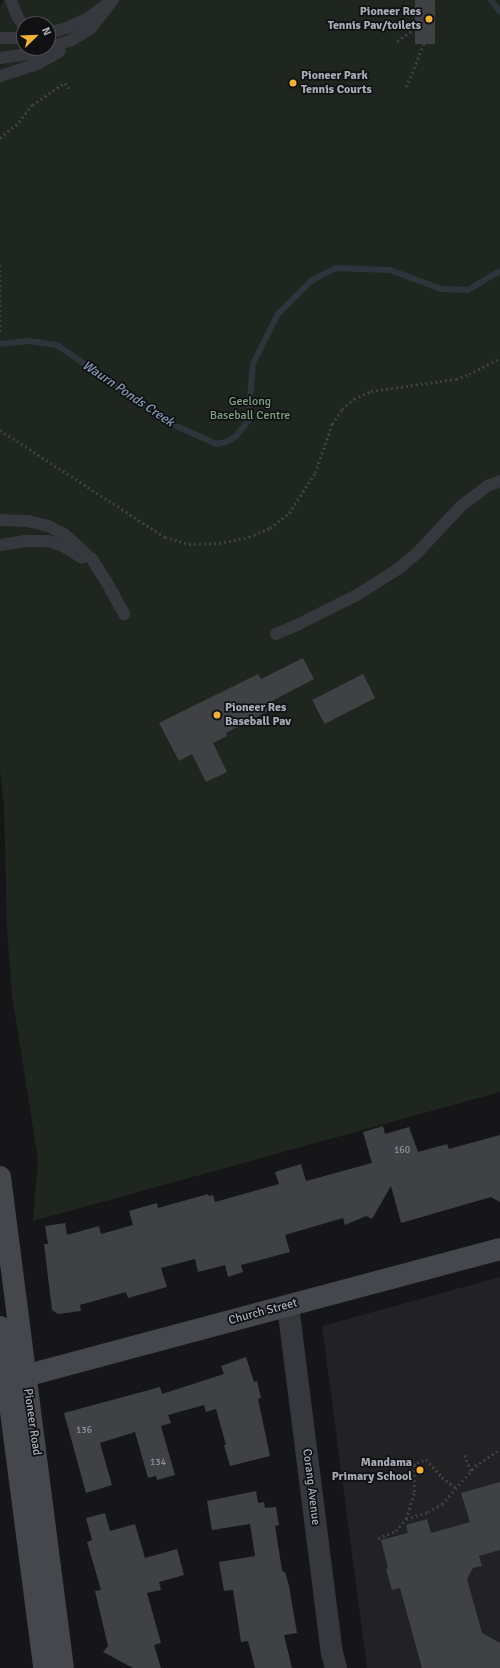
<!DOCTYPE html>
<style>
body{margin:0}
#map{position:relative;width:500px;height:1668px;overflow:hidden;background:#161618;font-family:Signika,sans-serif}
div>[style]{position:absolute}
[style*='--x']{left:calc(var(--x)*1px);top:calc(var(--y)*1px);width:calc(var(--w)*1px);rotate:calc(var(--a)*1deg)}
.built>*{inset:0;background:#222225}
.green>*{inset:0;background:#1e261f}
.stream>*{height:6px;margin:-3px;padding:0 3px;transform-origin:3px;border-radius:3px;background:#2c353c}
.building>*{inset:0;background:#404145;transform-origin:0 0}
.path>*{height:2.5px;margin-top:-1.25px;transform-origin:0;background:repeating-linear-gradient(90deg,#3d3f44 0 2px,transparent 0 5px)}
.lane>*{height:12px;margin:-6px;padding:0 6px;transform-origin:6px;border-radius:6px;background:#37383d}
.street>*{height:22px;margin:-11px;padding:0 11px;transform-origin:11px;border-radius:11px;background:#37383d}
.secondary>*{height:22px;margin:-11px;padding:0 11px;transform-origin:11px;border-radius:11px;background:#45474d}
.dots>*{width:11px;height:11px;translate:-50% -50%;box-sizing:border-box;border:2px solid #111113;border-radius:50%}
span{translate:-50% -50%;white-space:nowrap;text-align:center;line-height:1.15;-webkit-text-stroke:3.5px #111113;paint-order:stroke}
.number-label{font-size:10px;color:#8e929b}
.number-label span{-webkit-text-stroke-width:0}
.poi-label{font-size:12px;color:#a8adb8;font-weight:700}
.right{translate:-100% -50%;text-align:right}
.left{translate:0 -50%;text-align:left}
.park-label{font-size:12px;color:#7fa381}
.street-label{font-size:12px;color:#a8adb8}
.water-label{font-size:13px;color:#7f9bb3;font-style:italic}
.north{position:absolute;left:16px;top:16px;width:40px;height:40px;box-sizing:border-box;background:#111113;border:1px solid #4d4f55;border-radius:50%;rotate:67deg;font-size:11px;font-weight:700;line-height:16px;text-align:center;color:#a8adb8}
.north::after{content:'';display:block;margin:auto;width:14px;height:18px;background:#f2b134;clip-path:polygon(50% 0,100% 100%,50% 72%,0 100%)}
</style>
<div id="map">
<div class="built">
<div style="clip-path:polygon(500px 1277px,500px 1668px,367px 1668px,322px 1326px)"></div>
</div>
<div class="green">
<div style="clip-path:polygon(evenodd,3px 0,500px 0,500px 1092px,33px 1221px,38px 1159px,12px 996px,7px 930px,4px 805px,0 770px,0 8px,3px 0,24px 24px,48px 24px,48px 48px,24px 48px,24px 24px)"></div>
</div>
<div class="stream">
<div style="--x:491;--y:0;--w:15;--a:53"></div>
<div style="--x:0;--y:344;--w:29;--a:-6"></div>
<div style="--x:29;--y:341;--w:28;--a:8"></div>
<div style="--x:57;--y:345;--w:140;--a:34.5"></div>
<div style="--x:172;--y:424;--w:48;--a:24.4"></div>
<div style="--x:216;--y:444;--w:10;--a:-11"></div>
<div style="--x:226;--y:442;--w:12;--a:-31"></div>
<div style="--x:236;--y:436;--w:19;--a:-51"></div>
<div style="--x:248;--y:421;--w:57;--a:-85"></div>
<div style="--x:253;--y:364;--w:56;--a:-63.4"></div>
<div style="--x:278;--y:314;--w:47;--a:-45"></div>
<div style="--x:311;--y:281;--w:27;--a:-28"></div>
<div style="--x:335;--y:268;--w:55;--a:2.1"></div>
<div style="--x:390;--y:270;--w:54;--a:20.4"></div>
<div style="--x:441;--y:289;--w:27;--a:2"></div>
<div style="--x:468;--y:290;--w:37;--a:-31"></div>
</div>
<div class="building">
<div style="left:415px;top:0;width:20px;height:44px"></div>
<div style="clip-path:polygon(303px 658px,314px 679px,272px 701px,275px 707px,226px 733px,227px 736px,213px 743px,227px 772px,206px 782px,192px 754px,179px 761px,159px 723px,258px 674px,261px 679px)"></div>
<div style="left:363px;top:674px;width:27px;height:57px;rotate:63deg"></div>
<div style="clip-path:polygon(383px 1126px,385px 1134px,409px 1127px,418px 1152px,447px 1144px,449px 1149px,500px 1135px,500px 1202px,491px 1197px,401px 1223px,391px 1186px,372px 1219px,366px 1216px,345px 1225px,343px 1218px,285px 1235px,290px 1252px,241px 1265px,243px 1272px,228px 1277px,225px 1265px,198px 1272px,195px 1259px,161px 1268px,167px 1287px,128px 1298px,126px 1292px,80px 1305px,81px 1311px,58px 1314px,52px 1310px,44px 1244px,48px 1244px,45px 1226px,65px 1223px,67px 1235px,99px 1226px,101px 1234px,133px 1225px,129px 1211px,157px 1203px,158px 1208px,208px 1194px,209px 1196px,213px 1195px,215px 1202px,279px 1184px,275px 1172px,301px 1164px,306px 1181px,372px 1163px,363px 1132px)"></div>
<div style="clip-path:polygon(246px 1357px,254px 1382px,257px 1381px,261px 1398px,258px 1399px,270px 1456px,230px 1466px,224px 1445px,226px 1445px,216px 1409px,206px 1412px,204px 1405px,168px 1415px,171px 1423px,161px 1426px,175px 1475px,157px 1480px,156px 1476px,148px 1478px,135px 1432px,100px 1443px,112px 1485px,86px 1493px,64px 1413px,160px 1387px,162px 1394px,224px 1374px,221px 1366px)"></div>
<div style="clip-path:polygon(500px 1482px,500px 1550px,479px 1556px,482px 1566px,473px 1568px,467px 1579px,482px 1633px,500px 1643px,500px 1668px,422px 1668px,400px 1588px,392px 1590px,386px 1569px,388px 1568px,381px 1540px,408px 1533px,406px 1525px,427px 1519px,431px 1533px,470px 1522px,461px 1493px)"></div>
<div style="clip-path:polygon(256px 1491px,258px 1503px,264px 1502px,265px 1508px,276px 1507px,279px 1525px,275px 1526px,282px 1570px,283px 1572px,285px 1572px,289px 1586px,297px 1633px,284px 1635px,292px 1668px,255px 1668px,248px 1641px,241px 1642px,233px 1590px,224px 1591px,219px 1562px,255px 1556px,250px 1524px,212px 1530px,207px 1501px)"></div>
<div style="clip-path:polygon(105px 1513px,110px 1531px,135px 1524px,145px 1558px,177px 1549px,184px 1575px,159px 1582px,161px 1590px,147px 1593px,161px 1643px,154px 1645px,161px 1668px,133px 1668px,103px 1652px,108px 1646px,95px 1591px,101px 1590px,87px 1542px,92px 1540px,86px 1518px)"></div>
</div>
<div class="path">
<div style="--x:397;--y:41;--w:28;--a:-35"></div>
<div style="--x:406;--y:87;--w:48;--a:-67.8"></div>
<div style="--x:0;--y:138;--w:25;--a:-40"></div>
<div style="--x:19;--y:122;--w:21;--a:-53"></div>
<div style="--x:32;--y:105;--w:40;--a:-34"></div>
<div style="--x:65;--y:83;--w:8;--a:50"></div>
<div style="--x:0;--y:265;--w:68;--a:90"></div>
<div style="--x:0;--y:430;--w:197;--a:33"></div>
<div style="--x:165;--y:537;--w:25;--a:16"></div>
<div style="--x:189;--y:544;--w:30;--a:-2"></div>
<div style="--x:219;--y:543;--w:31;--a:-11"></div>
<div style="--x:249;--y:537;--w:23;--a:-23"></div>
<div style="--x:270;--y:528;--w:24;--a:-38"></div>
<div style="--x:289;--y:513;--w:48;--a:-57"></div>
<div style="--x:315;--y:473;--w:52;--a:-70.9"></div>
<div style="--x:332;--y:424;--w:18;--a:-56"></div>
<div style="--x:342;--y:409;--w:16;--a:-40"></div>
<div style="--x:354;--y:399;--w:19;--a:-25"></div>
<div style="--x:371;--y:391;--w:86;--a:-8"></div>
<div style="--x:456;--y:379;--w:14;--a:-21"></div>
<div style="--x:469;--y:374;--w:35;--a:-27"></div>
<div style="--x:465;--y:1455;--w:17;--a:69"></div>
<div style="--x:406;--y:1519;--w:28;--a:-73"></div>
<div style="--x:414;--y:1492;--w:27;--a:-90"></div>
<div style="--x:414;--y:1465;--w:4;--a:-34"></div>
<div style="--x:417;--y:1463;--w:10;--a:-24"></div>
<div style="--x:426;--y:1459;--w:24;--a:48"></div>
<div style="--x:442;--y:1477;--w:18;--a:38"></div>
<div style="--x:378;--y:1538;--w:19;--a:-21"></div>
<div style="--x:396;--y:1531;--w:16;--a:-50"></div>
<div style="--x:406;--y:1519;--w:23;--a:-18"></div>
<div style="--x:428;--y:1512;--w:16;--a:-30"></div>
<div style="--x:442;--y:1504;--w:50;--a:-49"></div>
<div style="--x:475;--y:1466;--w:30;--a:-34"></div>
</div>
<div class="lane">
<div style="--x:11;--y:0;--w:19;--a:69"></div>
<div style="--x:18;--y:18;--w:10;--a:53"></div>
<div style="--x:48;--y:33;--w:20;--a:-15"></div>
<div style="--x:67;--y:28;--w:23;--a:-25"></div>
<div style="--x:88;--y:18;--w:22;--a:-36"></div>
<div style="--x:0;--y:38;--w:24;--a:0"></div>
<div style="--x:0;--y:58;--w:29;--a:-8"></div>
<div style="--x:29;--y:54;--w:45;--a:-18"></div>
<div style="--x:72;--y:40;--w:22;--a:-32"></div>
<div style="--x:91;--y:28;--w:36;--a:-52"></div>
<div style="--x:0;--y:76;--w:39;--a:-18"></div>
<div style="--x:37;--y:64;--w:26;--a:-29"></div>
<div style="--x:0;--y:520;--w:28;--a:2"></div>
<div style="--x:28;--y:521;--w:21;--a:14"></div>
<div style="--x:48;--y:526;--w:18;--a:27"></div>
<div style="--x:64;--y:534;--w:38;--a:42"></div>
<div style="--x:92;--y:559;--w:26;--a:58"></div>
<div style="--x:106;--y:581;--w:38;--a:61"></div>
<div style="--x:0;--y:545;--w:24;--a:-9"></div>
<div style="--x:24;--y:541;--w:25;--a:0"></div>
<div style="--x:49;--y:541;--w:15;--a:20"></div>
<div style="--x:63;--y:546;--w:22;--a:32"></div>
<div style="--x:276;--y:634;--w:25;--a:-23"></div>
<div style="--x:299;--y:624;--w:65;--a:-26.6"></div>
<div style="--x:357;--y:595;--w:49;--a:-32.4"></div>
<div style="--x:398;--y:569;--w:26;--a:-40"></div>
<div style="--x:418;--y:552;--w:63;--a:-46.9"></div>
<div style="--x:461;--y:506;--w:34;--a:-37"></div>
<div style="--x:488;--y:486;--w:13;--a:-23"></div>
</div>
<div class="street">
<div style="--x:288;--y:1306;--w:350;--a:82.8"></div>
<div style="--x:332;--y:1653;--w:16;--a:75"></div>
</div>
<div class="secondary">
<div style="--x:0;--y:1177;--w:495;--a:82.7"></div>
<div style="--x:0;--y:1327;--w:344;--a:82.6"></div>
<div style="--x:6;--y:1381;--w:511;--a:-14.96"></div>
</div>
<div class="dots">
<div style="left:429px;top:19px;background:#f2b134"></div>
<div style="left:293px;top:83px;background:#f2b134"></div>
<div style="left:217px;top:715px;background:#f2b134"></div>
<div style="left:420px;top:1470px;background:#f2b134"></div>
</div>
<div class="number-label">
<span style="left:402px;top:1151px">160</span>
<span style="left:84px;top:1431px">136</span>
<span style="left:158px;top:1463px">134</span>
</div>
<div class="poi-label">
<span class="right" style="left:421px;top:19px">Pioneer Res<br>Tennis Pav/toilets</span>
<span class="left" style="left:301px;top:83px">Pioneer Park<br>Tennis Courts</span>
<span class="left" style="left:225px;top:715px">Pioneer Res<br>Baseball Pav</span>
<span class="right" style="left:412px;top:1470px">Mandama<br>Primary School</span>
</div>
<div class="park-label">
<span style="left:250px;top:409px">Geelong<br>Baseball Centre</span>
</div>
<div class="street-label">
<span style="left:263px;top:1312px;rotate:-15deg">Church Street</span>
<span style="left:32px;top:1422px;rotate:82deg">Pioneer Road</span>
<span style="left:311px;top:1487px;rotate:83deg">Corang Avenue</span>
</div>
<div class="water-label">
<span style="left:128px;top:394px;rotate:34deg">Waurn Ponds Creek</span>
</div>
<div class="north">N</div>
</div>
